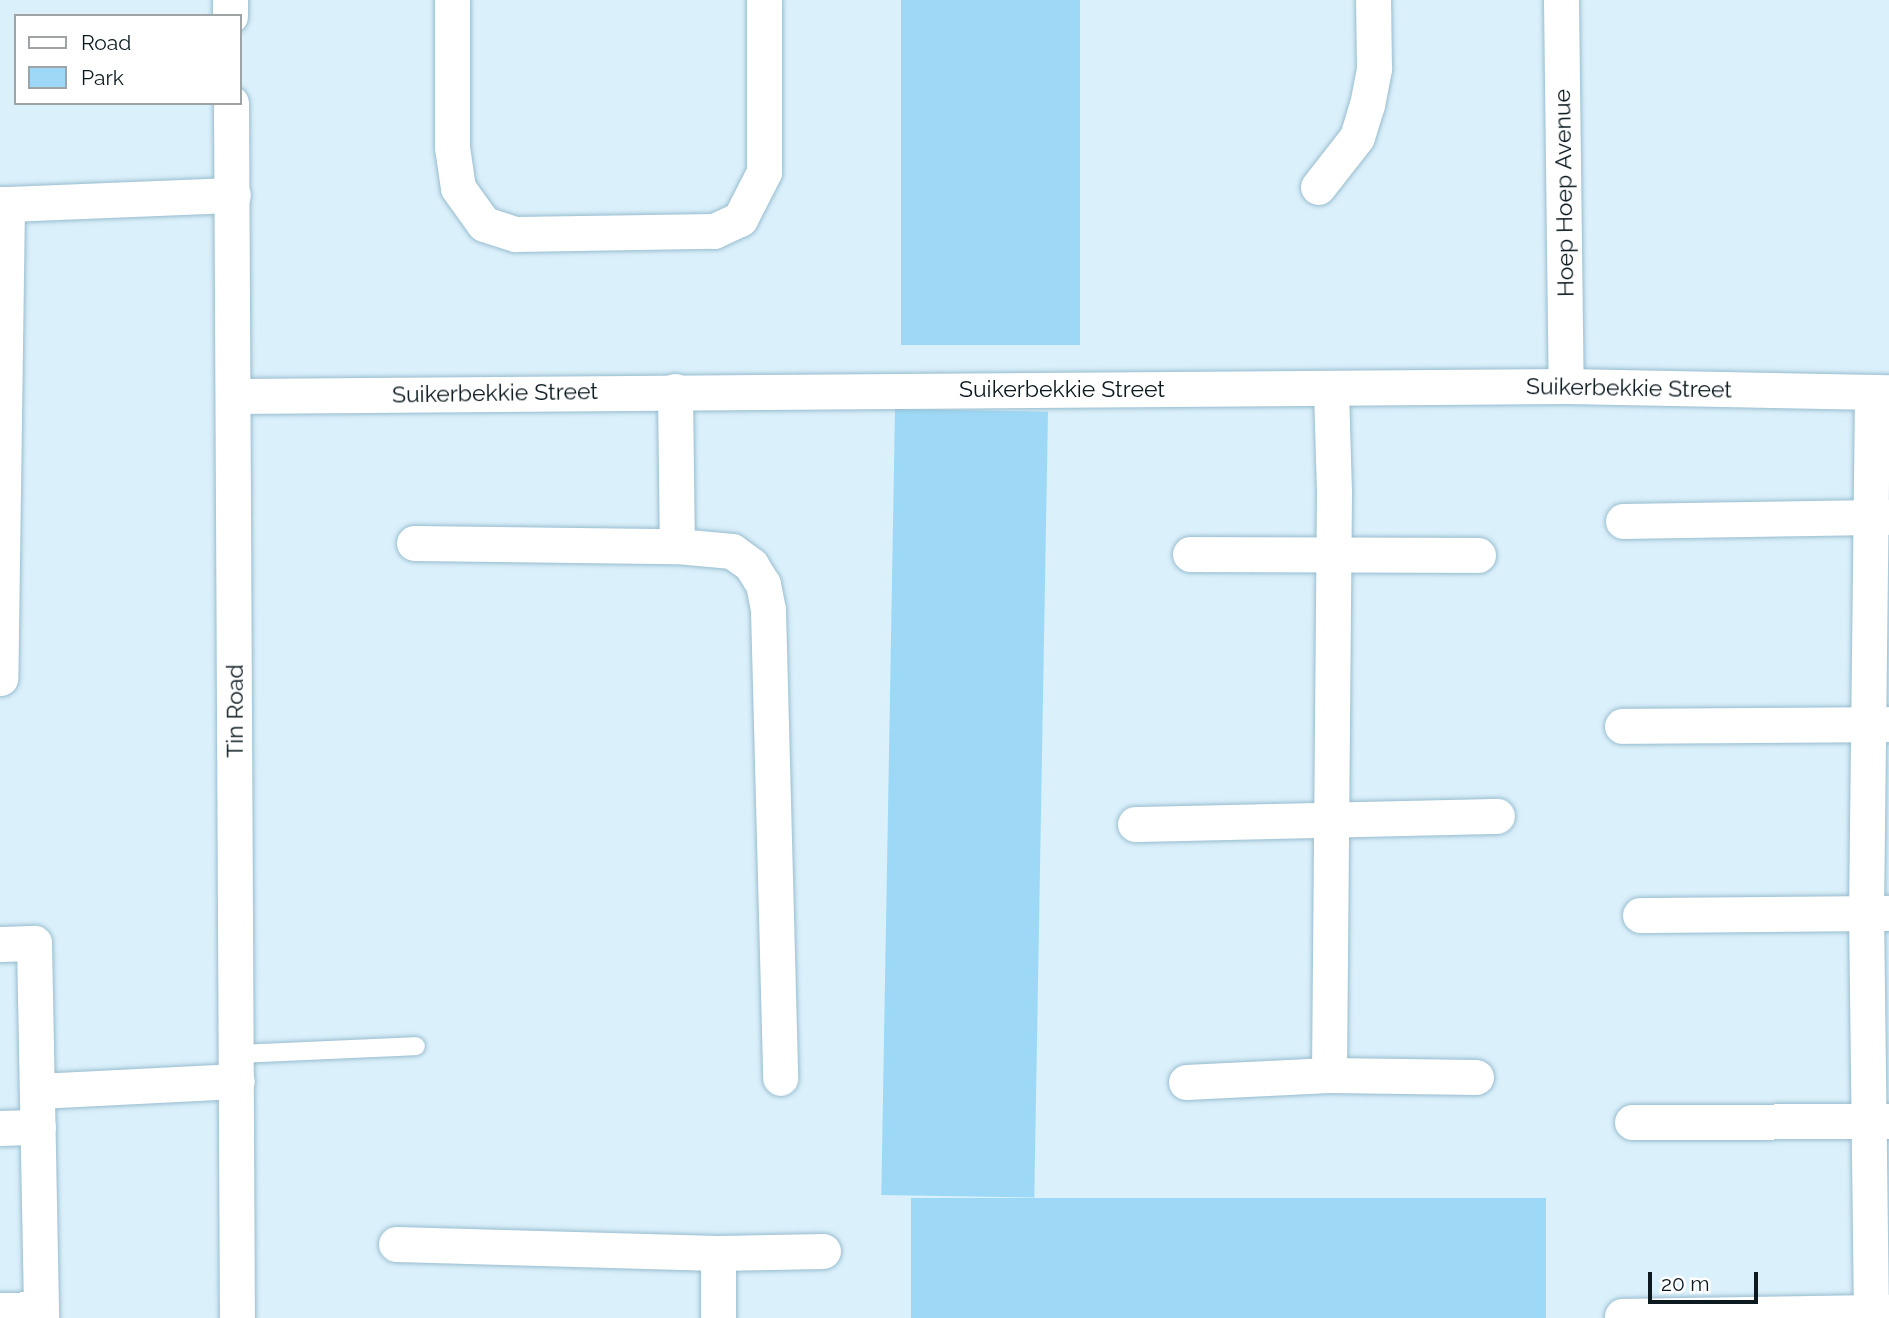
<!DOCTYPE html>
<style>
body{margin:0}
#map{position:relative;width:1889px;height:1318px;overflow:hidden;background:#daf0fb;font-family:Raleway,sans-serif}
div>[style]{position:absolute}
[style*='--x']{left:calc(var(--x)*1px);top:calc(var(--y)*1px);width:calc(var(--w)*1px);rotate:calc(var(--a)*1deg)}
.green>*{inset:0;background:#9dd9f6;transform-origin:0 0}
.roads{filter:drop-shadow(0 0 2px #98bcce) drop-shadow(0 0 2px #98bcce)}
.lane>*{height:18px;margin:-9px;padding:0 9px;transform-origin:9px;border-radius:9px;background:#fff}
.street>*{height:35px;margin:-17.5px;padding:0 17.5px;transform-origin:17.5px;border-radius:17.5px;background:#fff}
span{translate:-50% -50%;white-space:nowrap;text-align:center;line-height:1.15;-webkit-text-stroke:5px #fff;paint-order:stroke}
.street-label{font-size:23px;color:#0c1a20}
.legend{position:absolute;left:14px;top:14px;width:228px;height:91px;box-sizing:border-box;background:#fff;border:2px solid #9ea3a6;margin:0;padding:9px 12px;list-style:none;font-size:21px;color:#0c1a20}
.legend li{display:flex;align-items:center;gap:14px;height:35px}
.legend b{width:35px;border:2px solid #9ea3a6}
.scale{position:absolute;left:1648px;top:1272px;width:110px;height:32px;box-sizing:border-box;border:4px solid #0c1a20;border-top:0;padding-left:9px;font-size:21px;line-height:24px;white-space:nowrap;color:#0c1a20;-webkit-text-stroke:5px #fff;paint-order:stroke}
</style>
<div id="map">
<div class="green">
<div style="left:901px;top:0;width:179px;height:345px"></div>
<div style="left:895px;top:409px;width:153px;height:786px;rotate:1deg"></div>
<div style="left:1546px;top:1198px;width:120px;height:635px;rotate:90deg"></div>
</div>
<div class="roads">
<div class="lane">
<div style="--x:236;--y:1054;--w:180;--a:-2.5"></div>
</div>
<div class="street">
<div style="--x:230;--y:0;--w:16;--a:90"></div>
<div style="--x:452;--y:0;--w:147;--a:90"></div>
<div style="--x:452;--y:147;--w:41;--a:81.7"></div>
<div style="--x:458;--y:188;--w:44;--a:54.2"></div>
<div style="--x:484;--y:224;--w:33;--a:18"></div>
<div style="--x:515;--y:234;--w:199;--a:-0.9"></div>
<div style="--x:714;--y:231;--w:29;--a:-25"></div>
<div style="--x:740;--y:219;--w:53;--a:-62.9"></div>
<div style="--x:764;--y:172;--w:172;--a:-90"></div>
<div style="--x:1561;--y:0;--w:386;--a:89.3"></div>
<div style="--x:231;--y:103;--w:1215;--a:89.72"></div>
<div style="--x:1318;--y:187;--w:63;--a:-52"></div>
<div style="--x:1357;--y:137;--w:34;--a:-73"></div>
<div style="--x:1367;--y:105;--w:38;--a:-79"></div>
<div style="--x:1374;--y:68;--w:68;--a:-90.8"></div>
<div style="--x:0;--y:204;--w:7;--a:0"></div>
<div style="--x:7;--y:204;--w:474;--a:90.8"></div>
<div style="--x:7;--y:204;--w:226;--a:-2.3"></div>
<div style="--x:675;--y:391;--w:155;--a:89.3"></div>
<div style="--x:235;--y:396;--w:1331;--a:-0.43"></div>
<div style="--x:1566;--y:386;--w:323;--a:1.1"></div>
<div style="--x:1623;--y:521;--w:266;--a:-0.9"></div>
<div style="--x:414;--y:543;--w:263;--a:0.7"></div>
<div style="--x:677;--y:546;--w:55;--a:5.2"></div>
<div style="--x:732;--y:551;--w:24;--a:36"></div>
<div style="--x:751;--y:565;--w:22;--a:58"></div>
<div style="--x:763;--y:584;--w:26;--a:79"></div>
<div style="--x:768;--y:610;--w:468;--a:88.5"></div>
<div style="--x:1190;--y:554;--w:288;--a:0.2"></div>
<div style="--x:1622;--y:726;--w:266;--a:-0.4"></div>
<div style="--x:1135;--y:824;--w:362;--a:-1.3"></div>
<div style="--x:1640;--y:915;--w:249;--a:-0.5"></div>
<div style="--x:0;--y:944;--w:34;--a:-2"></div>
<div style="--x:34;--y:943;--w:375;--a:88.9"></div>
<div style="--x:1329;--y:1075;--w:583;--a:-89.51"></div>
<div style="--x:1334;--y:492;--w:104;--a:-91.7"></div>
<div style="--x:1186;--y:1082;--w:143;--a:-2.8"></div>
<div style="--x:1329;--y:1075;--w:147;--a:0.8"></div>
<div style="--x:38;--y:1091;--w:199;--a:-2.9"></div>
<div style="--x:1632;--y:1122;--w:257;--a:-0.2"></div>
<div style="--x:0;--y:1128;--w:38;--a:-2"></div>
<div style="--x:396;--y:1244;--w:322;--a:1.6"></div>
<div style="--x:718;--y:1253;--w:65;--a:90"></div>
<div style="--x:718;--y:1253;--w:105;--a:-1.1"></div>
<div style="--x:0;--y:1310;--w:41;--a:-1.4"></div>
<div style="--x:1622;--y:1316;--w:267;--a:-0.9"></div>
<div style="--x:1871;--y:1318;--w:404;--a:-90.7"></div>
<div style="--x:1866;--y:914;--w:522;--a:-89.34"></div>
</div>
</div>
<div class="street-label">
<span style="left:1564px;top:193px;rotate:-91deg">Hoep Hoep Avenue</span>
<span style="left:1629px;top:388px;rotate:1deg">Suikerbekkie Street</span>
<span style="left:1062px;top:389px">Suikerbekkie Street</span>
<span style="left:495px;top:393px;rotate:-1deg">Suikerbekkie Street</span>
<span style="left:235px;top:711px;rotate:-90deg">Tin Road</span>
</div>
<ul class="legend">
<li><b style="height:9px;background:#fff"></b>Road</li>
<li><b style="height:19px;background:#9dd9f6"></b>Park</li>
</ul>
<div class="scale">20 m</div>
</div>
